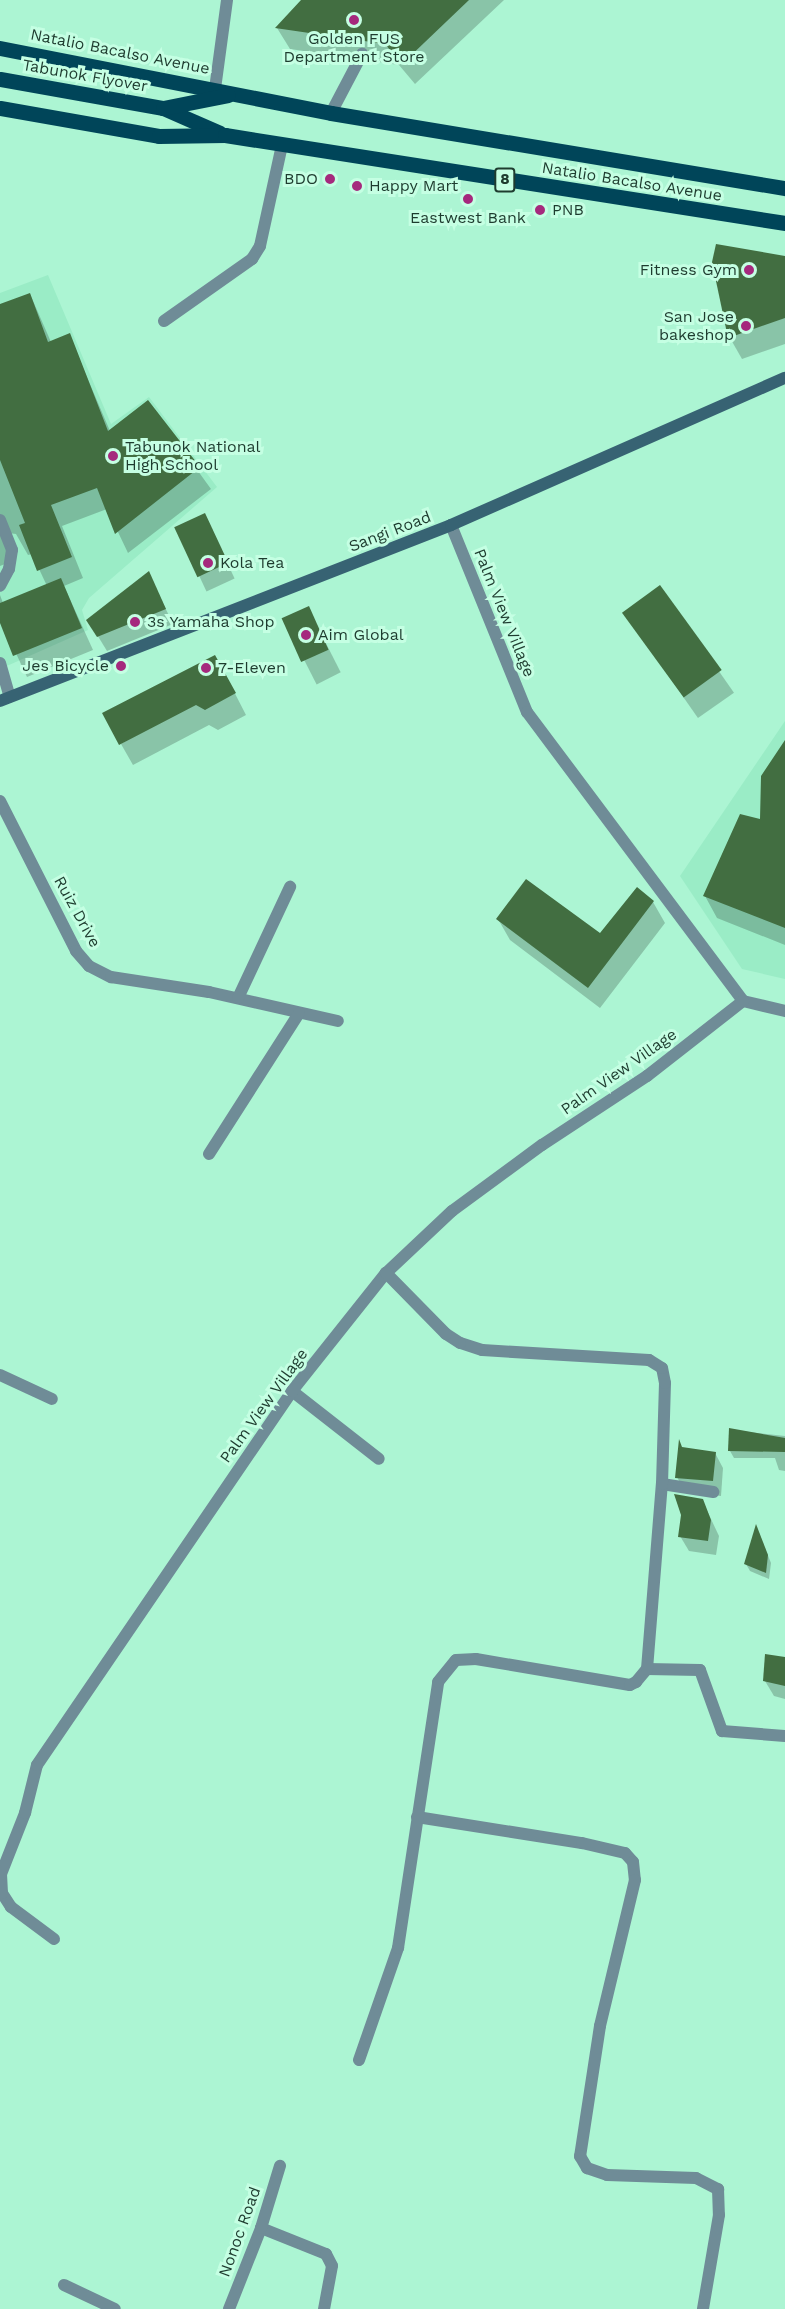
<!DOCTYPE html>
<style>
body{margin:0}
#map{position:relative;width:785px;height:2309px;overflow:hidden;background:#acf5d3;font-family:"Work Sans",sans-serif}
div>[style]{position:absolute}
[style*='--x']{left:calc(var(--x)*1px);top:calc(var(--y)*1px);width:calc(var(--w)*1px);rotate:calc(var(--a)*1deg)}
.built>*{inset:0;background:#9aecc6}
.shadow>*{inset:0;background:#0003;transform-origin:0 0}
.building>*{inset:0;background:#426e41;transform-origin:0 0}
.lane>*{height:12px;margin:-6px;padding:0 6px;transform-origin:6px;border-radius:6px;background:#6f8c97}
.street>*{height:12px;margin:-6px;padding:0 6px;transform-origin:6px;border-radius:6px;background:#6f8c97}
.secondary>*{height:12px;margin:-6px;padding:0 6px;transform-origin:6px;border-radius:6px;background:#376373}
.primary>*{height:15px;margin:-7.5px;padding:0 7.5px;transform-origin:7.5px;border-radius:7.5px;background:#004559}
.dots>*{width:16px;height:16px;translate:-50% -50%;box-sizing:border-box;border:3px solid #c5ffe3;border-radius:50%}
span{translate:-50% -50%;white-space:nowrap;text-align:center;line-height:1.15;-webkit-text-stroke:6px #c5ffe3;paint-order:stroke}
.shield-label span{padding:2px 4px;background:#c5ffe3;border:2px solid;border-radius:4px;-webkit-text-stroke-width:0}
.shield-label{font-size:15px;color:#1e3c2f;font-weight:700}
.poi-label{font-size:16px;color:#1e3c2f}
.right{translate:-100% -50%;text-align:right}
.left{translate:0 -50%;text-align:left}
.street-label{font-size:16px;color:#1e3c2f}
</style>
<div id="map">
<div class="built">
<div style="clip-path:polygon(48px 275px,111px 424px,149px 397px,217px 487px,89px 598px,82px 610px,88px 630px,0 669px,0 293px)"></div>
<div style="clip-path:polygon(785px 721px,785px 979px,742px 969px,680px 876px)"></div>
</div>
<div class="shadow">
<div style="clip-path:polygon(303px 0,504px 0,415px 84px,399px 65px,290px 49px,277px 28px)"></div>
<div style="clip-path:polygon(785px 257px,785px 344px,742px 359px,730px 338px,714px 262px)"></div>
<div style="clip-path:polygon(30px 294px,51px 342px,69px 335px,110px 431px,148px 402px,211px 489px,128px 553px,107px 509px,62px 526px,83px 578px,64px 586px,93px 650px,27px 677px,0 619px,0 595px,3px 603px,47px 586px,32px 554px,28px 555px,16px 534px,8px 533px,10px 562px,0 566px,0 305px)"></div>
<div style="left:205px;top:515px;width:70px;height:31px;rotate:65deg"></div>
<div style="clip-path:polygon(149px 574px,173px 624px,107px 651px,88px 620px)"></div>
<div style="left:660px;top:587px;width:129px;height:44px;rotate:55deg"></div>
<div style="left:308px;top:608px;width:72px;height:27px;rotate:63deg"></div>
<div style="clip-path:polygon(227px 678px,246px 715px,218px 730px,209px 725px,133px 765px,121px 744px)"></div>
<div style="clip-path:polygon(785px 742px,785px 945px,717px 918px,705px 896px,762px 820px)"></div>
<div style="clip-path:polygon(653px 902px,665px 923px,600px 1008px,510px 940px,498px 919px,600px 935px)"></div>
<div style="clip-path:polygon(731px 1430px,785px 1436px,785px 1471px,779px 1470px,775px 1458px,734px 1458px,730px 1451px)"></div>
<div style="clip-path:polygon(683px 1449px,715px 1453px,723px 1468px,721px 1496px,685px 1492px,677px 1477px)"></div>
<div style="clip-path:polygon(702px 1500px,719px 1536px,716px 1555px,689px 1551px,680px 1536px)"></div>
<div style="clip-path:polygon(757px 1528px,771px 1563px,769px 1579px,750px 1571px,746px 1564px)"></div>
<div style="clip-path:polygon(785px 1659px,785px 1699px,774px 1696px,765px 1681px)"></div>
</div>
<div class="building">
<div style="clip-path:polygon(301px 0,469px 0,402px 64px,385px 44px,275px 28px)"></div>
<div style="clip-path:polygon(716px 244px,785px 256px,785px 318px,728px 338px,712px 262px)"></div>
<div style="clip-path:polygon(30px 293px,48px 342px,70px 333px,108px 431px,148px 400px,200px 467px,115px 534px,97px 488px,51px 505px,72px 557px,37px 571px,19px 525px,25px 523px,0 460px,0 304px)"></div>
<div style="left:205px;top:513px;width:55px;height:34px;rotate:65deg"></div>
<div style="clip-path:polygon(149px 571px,166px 609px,97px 637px,86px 620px)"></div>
<div style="clip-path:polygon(61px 578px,82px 628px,13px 656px,0 623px,0 603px)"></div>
<div style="left:660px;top:585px;width:105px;height:47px;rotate:54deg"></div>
<div style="left:309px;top:606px;width:48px;height:30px;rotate:66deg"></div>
<div style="clip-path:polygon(215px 655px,236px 693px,205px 710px,196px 705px,119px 745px,102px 713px)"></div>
<div style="clip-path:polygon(785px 740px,785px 928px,703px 896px,740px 814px,760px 819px,761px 776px)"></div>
<div style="clip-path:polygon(526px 879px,600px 933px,637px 887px,654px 901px,588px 988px,496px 919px)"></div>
<div style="clip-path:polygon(729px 1428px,785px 1438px,785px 1452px,728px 1451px)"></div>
<div style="clip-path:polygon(679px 1439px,682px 1447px,716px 1452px,713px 1481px,675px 1478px)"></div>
<div style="clip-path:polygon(674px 1494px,703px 1499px,711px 1520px,708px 1541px,678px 1537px,681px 1515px)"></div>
<div style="clip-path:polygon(756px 1524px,768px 1555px,766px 1573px,744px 1564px)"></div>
<div style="clip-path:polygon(765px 1654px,785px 1657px,785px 1686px,763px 1681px)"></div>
</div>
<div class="lane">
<div style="--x:215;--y:89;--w:90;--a:-82.3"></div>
<div style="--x:331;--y:113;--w:67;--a:-62.3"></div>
<div style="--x:164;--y:321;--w:108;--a:-35.2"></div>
<div style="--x:252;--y:259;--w:15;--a:-58"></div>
<div style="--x:260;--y:246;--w:103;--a:-77.7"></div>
<div style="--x:0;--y:520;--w:32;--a:68"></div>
<div style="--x:12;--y:550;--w:19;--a:99"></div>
<div style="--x:9;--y:569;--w:19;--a:118"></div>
<div style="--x:0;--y:663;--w:35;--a:74"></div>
<div style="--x:662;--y:1484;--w:52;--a:8.9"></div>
</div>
<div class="street">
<div style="--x:451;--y:525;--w:202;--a:67.9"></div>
<div style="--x:527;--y:712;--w:361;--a:53.2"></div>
<div style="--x:743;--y:1001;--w:43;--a:13.4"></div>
<div style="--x:0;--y:801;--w:168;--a:63.1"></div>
<div style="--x:76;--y:951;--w:20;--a:49"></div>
<div style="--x:89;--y:966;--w:25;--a:27"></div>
<div style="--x:111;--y:977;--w:99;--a:8.7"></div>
<div style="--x:209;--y:992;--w:132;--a:12.7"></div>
<div style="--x:238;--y:998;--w:123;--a:-64.9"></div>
<div style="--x:209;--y:1154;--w:167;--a:-57.4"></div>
<div style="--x:0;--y:1375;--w:57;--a:24.8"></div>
<div style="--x:292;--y:1391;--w:110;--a:38"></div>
<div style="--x:647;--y:1669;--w:53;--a:1.1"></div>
<div style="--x:700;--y:1670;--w:65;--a:70.2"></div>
<div style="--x:722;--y:1731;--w:63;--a:4.5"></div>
<div style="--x:417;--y:1817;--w:167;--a:9"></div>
<div style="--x:582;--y:1843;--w:44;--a:13.1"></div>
<div style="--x:625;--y:1853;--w:12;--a:48"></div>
<div style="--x:633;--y:1862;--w:18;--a:84"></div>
<div style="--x:635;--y:1880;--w:150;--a:103.5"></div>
<div style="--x:600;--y:2026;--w:132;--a:98.7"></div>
<div style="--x:580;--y:2156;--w:14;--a:60"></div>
<div style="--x:587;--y:2168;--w:21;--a:19"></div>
<div style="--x:607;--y:2175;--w:89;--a:1.9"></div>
<div style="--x:696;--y:2178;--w:25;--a:27"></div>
<div style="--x:718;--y:2189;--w:26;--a:88"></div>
<div style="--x:719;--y:2215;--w:95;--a:99.7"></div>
<div style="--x:54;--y:1939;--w:54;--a:-143.3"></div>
<div style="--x:11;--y:1907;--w:17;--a:-123"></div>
<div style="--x:2;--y:1893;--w:19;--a:-93"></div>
<div style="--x:1;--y:1874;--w:66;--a:-68.5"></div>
<div style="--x:25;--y:1813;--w:49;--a:-76"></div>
<div style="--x:37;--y:1765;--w:453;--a:-55.7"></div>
<div style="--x:292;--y:1391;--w:151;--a:-51.5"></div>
<div style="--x:386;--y:1273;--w:91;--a:-43.2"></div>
<div style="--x:452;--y:1211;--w:112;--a:-36.3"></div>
<div style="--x:542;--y:1145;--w:126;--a:-33.3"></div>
<div style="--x:647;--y:1076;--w:122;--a:-38"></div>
<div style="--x:359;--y:2060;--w:119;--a:-70.8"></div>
<div style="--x:398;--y:1948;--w:269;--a:-81.4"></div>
<div style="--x:438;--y:1682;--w:28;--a:-51"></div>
<div style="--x:456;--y:1660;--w:20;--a:-3"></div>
<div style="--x:476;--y:1659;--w:156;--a:9.6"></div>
<div style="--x:630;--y:1685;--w:7;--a:-27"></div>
<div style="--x:636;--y:1682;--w:17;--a:-50"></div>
<div style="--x:647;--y:1669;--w:186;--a:-85.4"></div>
<div style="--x:662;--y:1484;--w:101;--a:-88.3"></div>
<div style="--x:665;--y:1383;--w:15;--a:-101"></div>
<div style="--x:662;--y:1368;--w:15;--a:-148"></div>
<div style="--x:649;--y:1360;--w:167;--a:-176.6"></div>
<div style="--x:482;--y:1350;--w:23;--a:-162"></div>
<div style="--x:460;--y:1343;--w:17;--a:-147"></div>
<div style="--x:446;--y:1334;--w:86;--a:-134.5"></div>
<div style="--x:261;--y:2228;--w:70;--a:21.8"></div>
<div style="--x:326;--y:2254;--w:13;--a:63"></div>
<div style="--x:332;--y:2266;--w:44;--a:100.5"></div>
<div style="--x:64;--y:2285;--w:56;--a:25.2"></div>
<div style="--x:229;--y:2309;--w:87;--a:-68.4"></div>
<div style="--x:261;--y:2228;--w:65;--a:-73"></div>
</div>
<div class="secondary">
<div style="--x:0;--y:701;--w:484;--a:-21.3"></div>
<div style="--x:451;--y:525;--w:365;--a:-23.8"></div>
</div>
<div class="primary">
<div style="--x:0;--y:48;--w:337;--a:11.1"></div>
<div style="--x:331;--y:113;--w:460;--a:9.4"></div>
<div style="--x:0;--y:79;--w:166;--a:10.1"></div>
<div style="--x:163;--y:108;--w:62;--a:23.7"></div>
<div style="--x:0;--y:108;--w:161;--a:10"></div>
<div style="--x:159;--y:136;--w:66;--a:-0.9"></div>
<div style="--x:225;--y:135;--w:567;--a:8.93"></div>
<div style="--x:163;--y:108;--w:66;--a:-11.3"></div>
</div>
<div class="dots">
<div style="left:354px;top:20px;background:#a5297d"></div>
<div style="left:330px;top:179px;background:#a5297d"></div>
<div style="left:357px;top:186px;background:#a5297d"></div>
<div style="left:468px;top:199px;background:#a5297d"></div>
<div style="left:540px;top:210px;background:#a5297d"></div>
<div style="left:749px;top:270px;background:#a5297d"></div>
<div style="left:746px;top:326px;background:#a5297d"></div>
<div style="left:113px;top:456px;background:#a5297d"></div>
<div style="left:208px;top:563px;background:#a5297d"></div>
<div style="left:135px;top:622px;background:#a5297d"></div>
<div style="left:306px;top:635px;background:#a5297d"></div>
<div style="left:121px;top:666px;background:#a5297d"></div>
<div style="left:206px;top:668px;background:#a5297d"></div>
</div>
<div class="shield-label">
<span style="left:505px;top:180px">8</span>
</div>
<div class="poi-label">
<span style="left:354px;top:48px">Golden FUS<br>Department Store</span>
<span class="right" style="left:318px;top:179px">BDO</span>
<span class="left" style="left:369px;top:186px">Happy Mart</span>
<span class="left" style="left:552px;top:210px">PNB</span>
<span style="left:468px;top:218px">Eastwest Bank</span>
<span class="right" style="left:737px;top:270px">Fitness Gym</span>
<span class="right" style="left:734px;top:326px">San Jose<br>bakeshop</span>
<span class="left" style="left:125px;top:456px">Tabunok National<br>High School</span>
<span class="left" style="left:220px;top:563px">Kola Tea</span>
<span class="left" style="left:147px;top:622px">3s Yamaha Shop</span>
<span class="left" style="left:318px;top:635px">Aim Global</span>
<span class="right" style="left:109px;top:666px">Jes Bicycle</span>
<span class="left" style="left:218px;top:668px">7-Eleven</span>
</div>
<div class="street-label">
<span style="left:120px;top:52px;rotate:11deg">Natalio Bacalso Avenue</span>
<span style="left:85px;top:76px;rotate:10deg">Tabunok Flyover</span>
<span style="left:632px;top:182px;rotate:9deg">Natalio Bacalso Avenue</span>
<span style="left:390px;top:532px;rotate:-21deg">Sangi Road</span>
<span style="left:504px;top:613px;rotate:68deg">Palm View Village</span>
<span style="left:77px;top:912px;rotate:61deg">Ruiz Drive</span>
<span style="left:619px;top:1072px;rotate:-35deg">Palm View Village</span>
<span style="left:264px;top:1406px;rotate:-54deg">Palm View Village</span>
<span style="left:240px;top:2232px;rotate:-70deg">Nonoc Road</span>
</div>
</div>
